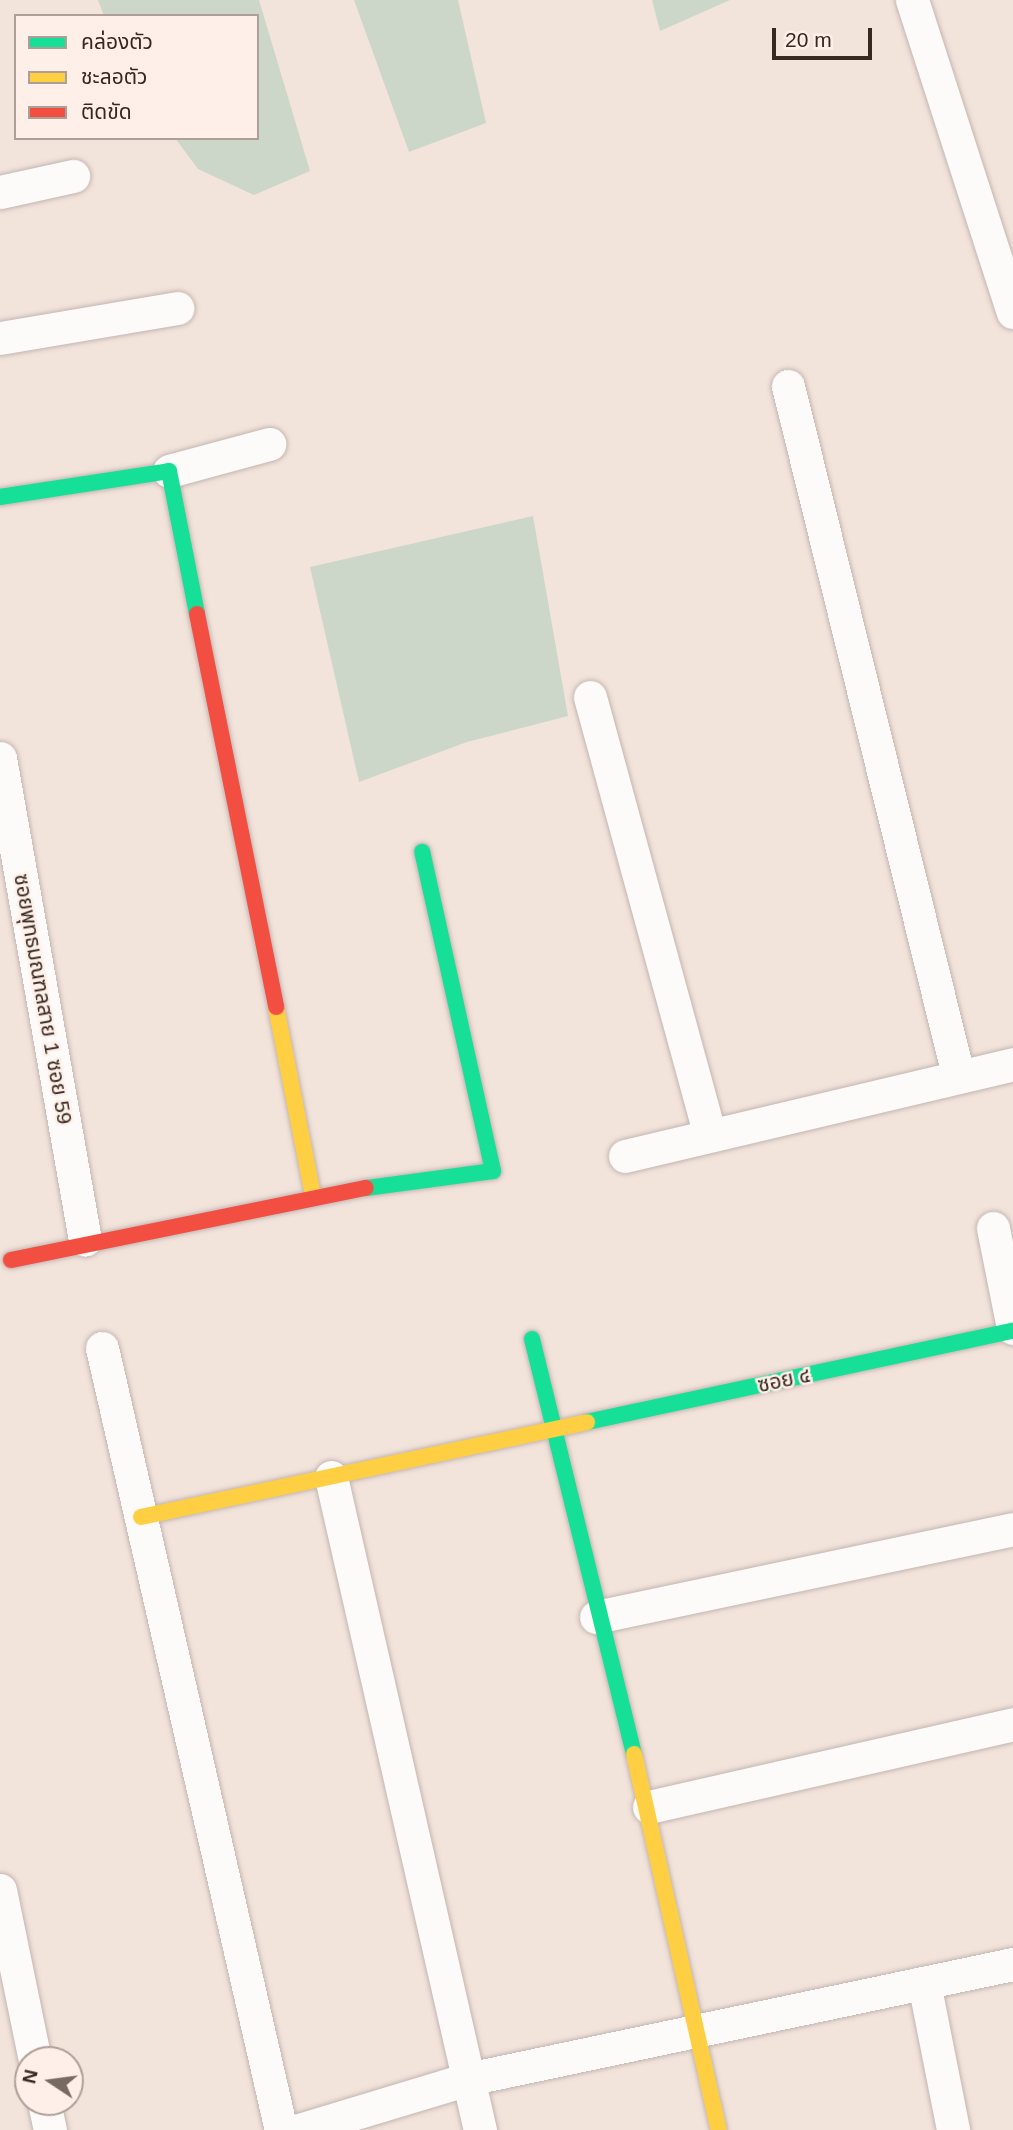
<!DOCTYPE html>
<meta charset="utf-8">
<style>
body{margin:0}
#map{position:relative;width:1013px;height:2130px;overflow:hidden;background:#f2e3db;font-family:Arial,"Noto Sans Thai",sans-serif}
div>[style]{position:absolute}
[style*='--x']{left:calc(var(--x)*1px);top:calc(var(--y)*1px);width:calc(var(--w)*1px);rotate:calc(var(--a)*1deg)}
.green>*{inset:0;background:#ccd7c9}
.roads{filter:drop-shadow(0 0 2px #c3b6b0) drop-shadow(0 0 2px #c3b6b0)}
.street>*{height:33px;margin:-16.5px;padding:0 16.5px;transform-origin:16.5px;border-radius:16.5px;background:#fdfbfa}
.fast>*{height:16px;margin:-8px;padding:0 8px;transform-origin:8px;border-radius:8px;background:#16e098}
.slow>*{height:16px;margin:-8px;padding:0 8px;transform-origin:8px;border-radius:8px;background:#ffcf43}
.jam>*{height:16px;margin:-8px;padding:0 8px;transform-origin:8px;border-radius:8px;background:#f24e42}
span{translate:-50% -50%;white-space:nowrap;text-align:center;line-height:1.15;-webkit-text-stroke:5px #fef0e9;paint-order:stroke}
.street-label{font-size:21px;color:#352922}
.legend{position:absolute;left:14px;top:14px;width:245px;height:126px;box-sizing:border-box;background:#fef0e9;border:2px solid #aea099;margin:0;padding:9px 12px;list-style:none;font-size:21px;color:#352922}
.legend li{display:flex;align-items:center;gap:14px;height:35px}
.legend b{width:35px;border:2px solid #aea099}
.north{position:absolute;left:14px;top:2046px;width:70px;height:70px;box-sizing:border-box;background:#fef0e9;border:2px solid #aea099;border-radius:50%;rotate:283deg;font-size:19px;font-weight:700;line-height:28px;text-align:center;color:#352922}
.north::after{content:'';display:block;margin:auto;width:24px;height:32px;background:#776a63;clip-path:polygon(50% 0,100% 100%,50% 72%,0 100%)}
.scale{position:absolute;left:772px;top:28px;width:100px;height:32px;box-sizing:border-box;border:4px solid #352922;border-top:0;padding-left:9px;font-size:21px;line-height:24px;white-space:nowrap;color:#352922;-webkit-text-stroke:5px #fef0e9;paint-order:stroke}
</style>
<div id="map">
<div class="green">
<div style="clip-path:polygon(98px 0,259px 0,310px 171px,254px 195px,198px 169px,175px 138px,257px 138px,257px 16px,104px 16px)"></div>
<div style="clip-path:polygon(354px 0,458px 0,486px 123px,409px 152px)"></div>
<div style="clip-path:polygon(652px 0,730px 0,660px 31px)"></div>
<div style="clip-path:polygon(533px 516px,568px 716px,467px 742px,359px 782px,310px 567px)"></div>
</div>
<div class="roads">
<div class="street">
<div style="--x:912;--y:0;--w:328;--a:72.1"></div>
<div style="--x:0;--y:192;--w:75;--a:-12.4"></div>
<div style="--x:0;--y:338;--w:180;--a:-9.6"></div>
<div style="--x:788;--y:386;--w:710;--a:76.14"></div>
<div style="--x:169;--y:471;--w:104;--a:-15.1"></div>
<div style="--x:590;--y:697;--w:454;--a:74.7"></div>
<div style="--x:0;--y:758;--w:489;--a:80"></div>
<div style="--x:625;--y:1156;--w:399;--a:-13.3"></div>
<div style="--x:993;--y:1228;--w:102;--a:78.7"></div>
<div style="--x:102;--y:1348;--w:802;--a:77.11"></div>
<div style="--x:331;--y:1477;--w:670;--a:77.15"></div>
<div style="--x:596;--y:1617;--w:426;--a:-11.9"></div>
<div style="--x:649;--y:1807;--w:373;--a:-12.8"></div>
<div style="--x:0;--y:1890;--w:174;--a:78.4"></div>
<div style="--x:924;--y:1983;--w:150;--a:78.8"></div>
<div style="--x:44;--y:2102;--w:29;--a:78"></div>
<div style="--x:299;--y:2130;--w:177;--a:-16.8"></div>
<div style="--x:468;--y:2079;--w:557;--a:-11.92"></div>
</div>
<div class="fast">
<div style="--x:0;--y:497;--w:171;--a:-8.7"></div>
<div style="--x:169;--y:471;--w:146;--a:78.9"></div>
<div style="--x:366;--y:1188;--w:128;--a:-7.6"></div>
<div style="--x:493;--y:1171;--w:327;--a:-102.5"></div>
<div style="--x:532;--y:1339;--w:427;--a:76.2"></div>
<div style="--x:587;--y:1422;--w:436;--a:-12.1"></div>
</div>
<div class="slow">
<div style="--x:276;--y:1007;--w:192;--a:78.9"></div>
<div style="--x:141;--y:1517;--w:456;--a:-12"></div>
<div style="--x:634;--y:1754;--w:385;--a:77.3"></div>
</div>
<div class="jam">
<div style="--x:197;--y:614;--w:401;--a:78.6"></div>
<div style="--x:11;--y:1260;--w:362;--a:-11.5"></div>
</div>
</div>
<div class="street-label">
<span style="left:43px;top:999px;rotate:80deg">ซอยพุทธมณฑลสาย 1 ซอย 59</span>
<span style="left:784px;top:1380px;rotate:-12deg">ซอย ๔</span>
</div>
<ul class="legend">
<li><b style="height:9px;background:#16e098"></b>คล่องตัว</li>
<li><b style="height:9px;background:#ffcf43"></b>ชะลอตัว</li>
<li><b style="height:9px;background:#f24e42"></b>ติดขัด</li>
</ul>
<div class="north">N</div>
<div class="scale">20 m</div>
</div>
